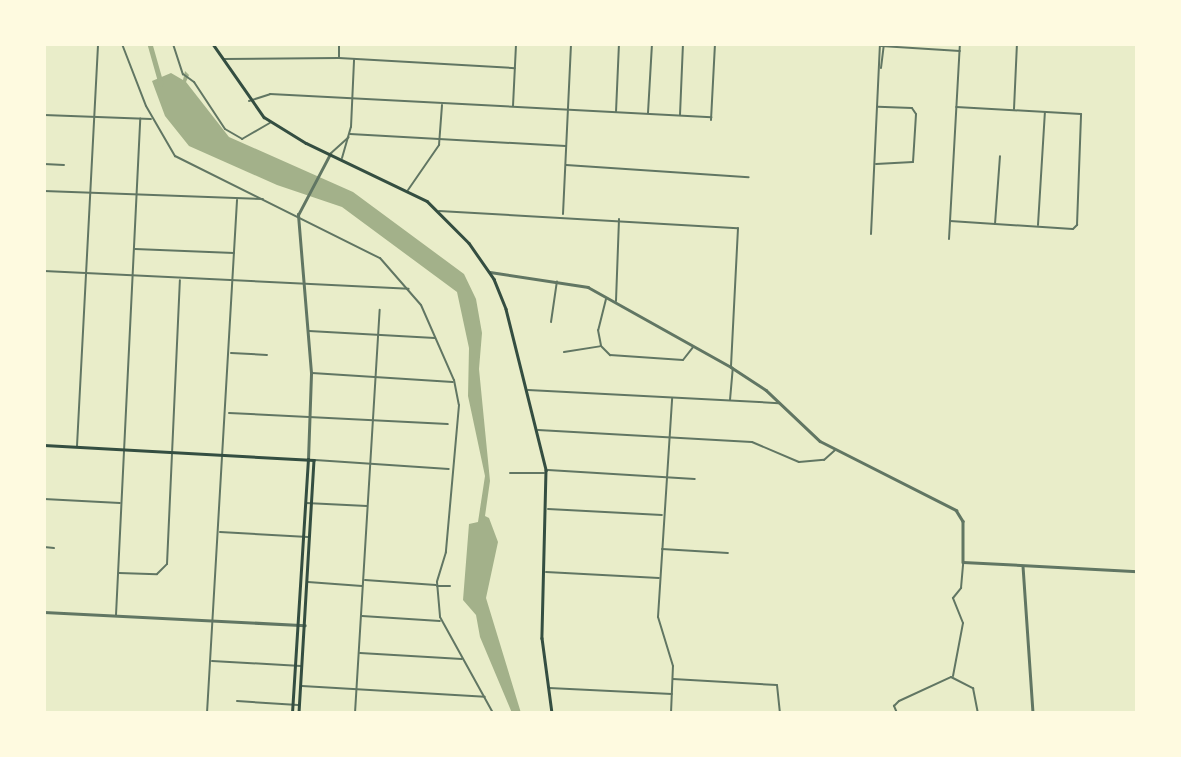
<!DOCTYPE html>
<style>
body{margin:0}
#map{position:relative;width:1181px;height:757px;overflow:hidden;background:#e9edc9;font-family:"Nunito Sans",sans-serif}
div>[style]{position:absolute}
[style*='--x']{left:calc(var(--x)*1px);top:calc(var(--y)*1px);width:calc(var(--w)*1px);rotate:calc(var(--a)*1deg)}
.water>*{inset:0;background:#a3b18a}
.river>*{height:4.5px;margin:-2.25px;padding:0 2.25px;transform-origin:2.25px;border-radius:2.25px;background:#a3b18a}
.minor>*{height:2px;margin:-1px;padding:0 1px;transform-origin:1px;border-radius:1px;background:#617663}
.tertiary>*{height:2.5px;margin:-1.25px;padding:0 1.25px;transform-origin:1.25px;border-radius:1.25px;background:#617663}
.secondary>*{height:2.5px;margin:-1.25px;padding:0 1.25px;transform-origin:1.25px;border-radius:1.25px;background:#344e41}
span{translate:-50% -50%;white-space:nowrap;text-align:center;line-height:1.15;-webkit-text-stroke:7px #fefae0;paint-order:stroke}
.frame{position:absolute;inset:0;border:46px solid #fefae0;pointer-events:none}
</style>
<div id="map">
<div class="water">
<div style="clip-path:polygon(185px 71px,189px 75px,186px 82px,229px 137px,353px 192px,464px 274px,476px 299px,482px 333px,479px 369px,490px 481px,485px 516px,489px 518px,498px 542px,486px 598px,521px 713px,512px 713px,480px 637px,476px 615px,463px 600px,469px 524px,478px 522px,485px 476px,468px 396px,469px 348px,457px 292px,342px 207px,277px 185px,189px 146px,165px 116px,152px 81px,171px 73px,183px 80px)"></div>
</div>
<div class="river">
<div style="--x:150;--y:44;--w:41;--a:74.2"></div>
</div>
<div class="minor">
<div style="--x:122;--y:44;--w:66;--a:68.8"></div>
<div style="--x:146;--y:106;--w:58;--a:59.9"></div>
<div style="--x:175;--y:156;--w:229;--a:26.5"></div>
<div style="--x:380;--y:258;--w:62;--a:48.9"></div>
<div style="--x:421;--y:305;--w:82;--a:66.3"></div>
<div style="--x:454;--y:380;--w:25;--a:79"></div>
<div style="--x:459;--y:405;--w:148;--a:95.1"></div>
<div style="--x:446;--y:552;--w:31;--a:107"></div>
<div style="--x:437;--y:582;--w:35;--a:85"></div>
<div style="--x:440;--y:617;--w:110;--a:61.1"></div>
<div style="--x:173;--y:44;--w:32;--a:72"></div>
<div style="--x:183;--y:74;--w:14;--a:36"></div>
<div style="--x:194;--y:82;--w:56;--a:56.6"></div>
<div style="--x:225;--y:129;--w:20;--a:30"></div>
<div style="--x:242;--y:139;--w:32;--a:-30"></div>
<div style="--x:881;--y:46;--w:79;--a:3.6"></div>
<div style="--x:339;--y:57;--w:13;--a:-90"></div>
<div style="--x:224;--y:59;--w:115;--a:-0.5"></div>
<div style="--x:339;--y:58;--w:176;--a:3.3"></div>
<div style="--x:881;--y:68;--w:24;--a:-83"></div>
<div style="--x:249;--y:101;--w:22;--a:-18"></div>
<div style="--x:270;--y:94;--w:442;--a:3"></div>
<div style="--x:513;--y:106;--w:62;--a:-87.2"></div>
<div style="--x:1014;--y:109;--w:65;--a:-87.4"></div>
<div style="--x:616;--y:112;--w:68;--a:-87.5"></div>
<div style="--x:648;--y:113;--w:69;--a:-86.7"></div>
<div style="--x:44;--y:115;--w:107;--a:2.1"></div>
<div style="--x:680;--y:115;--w:71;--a:-87.6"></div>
<div style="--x:711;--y:120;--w:76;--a:-87"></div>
<div style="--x:350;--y:134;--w:216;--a:3.2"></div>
<div style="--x:330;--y:154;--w:25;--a:-42"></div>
<div style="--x:342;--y:158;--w:32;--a:-74"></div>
<div style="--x:351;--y:127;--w:67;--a:-87.4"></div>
<div style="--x:44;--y:164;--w:20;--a:3"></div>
<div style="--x:876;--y:164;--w:37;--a:-3"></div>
<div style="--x:913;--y:162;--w:48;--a:-86.4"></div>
<div style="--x:916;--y:114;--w:7;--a:-124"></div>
<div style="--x:912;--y:108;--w:34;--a:-178"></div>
<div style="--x:566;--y:165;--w:183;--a:3.8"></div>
<div style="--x:408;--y:190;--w:55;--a:-55.4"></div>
<div style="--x:439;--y:145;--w:40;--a:-85.7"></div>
<div style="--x:44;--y:191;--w:219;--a:2.1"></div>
<div style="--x:439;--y:211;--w:299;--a:3.3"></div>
<div style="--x:738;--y:228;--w:138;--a:92.9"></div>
<div style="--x:563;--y:214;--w:170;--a:-87.3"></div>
<div style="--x:950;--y:221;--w:123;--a:3.7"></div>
<div style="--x:1073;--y:229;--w:6;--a:-45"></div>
<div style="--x:1077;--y:225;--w:111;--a:-87.9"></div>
<div style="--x:1081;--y:114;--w:125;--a:-176.8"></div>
<div style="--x:995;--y:224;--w:68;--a:-85.8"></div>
<div style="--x:1038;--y:225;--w:113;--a:-86.5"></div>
<div style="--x:871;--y:234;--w:190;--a:-87.3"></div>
<div style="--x:949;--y:239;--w:195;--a:-86.8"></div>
<div style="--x:135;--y:249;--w:99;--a:2.3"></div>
<div style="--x:44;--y:271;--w:365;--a:2.8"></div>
<div style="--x:606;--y:299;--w:32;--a:104"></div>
<div style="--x:598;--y:330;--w:16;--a:79"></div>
<div style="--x:601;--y:346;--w:13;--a:45"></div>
<div style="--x:610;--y:355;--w:73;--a:3.9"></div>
<div style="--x:683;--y:360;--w:16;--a:-52"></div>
<div style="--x:616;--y:301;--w:82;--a:-87.9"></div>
<div style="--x:551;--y:322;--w:41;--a:-81.7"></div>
<div style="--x:309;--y:331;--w:126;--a:3.2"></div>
<div style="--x:564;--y:352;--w:36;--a:-9"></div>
<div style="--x:231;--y:353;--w:36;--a:3"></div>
<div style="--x:312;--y:373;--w:141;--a:3.7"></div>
<div style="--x:528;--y:390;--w:251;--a:3"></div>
<div style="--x:730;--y:400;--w:32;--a:-85"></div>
<div style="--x:229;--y:413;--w:219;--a:2.9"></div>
<div style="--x:538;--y:430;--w:214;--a:3.2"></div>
<div style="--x:752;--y:442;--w:51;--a:23.1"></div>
<div style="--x:799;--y:462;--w:25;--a:-5"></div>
<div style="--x:824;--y:460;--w:15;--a:-42"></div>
<div style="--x:77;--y:446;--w:403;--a:-87"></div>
<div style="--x:315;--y:460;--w:134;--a:3.8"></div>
<div style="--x:548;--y:470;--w:147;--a:3.5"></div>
<div style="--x:510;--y:473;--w:34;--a:0"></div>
<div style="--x:44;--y:499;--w:76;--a:3"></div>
<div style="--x:306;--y:503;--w:61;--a:2.8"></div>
<div style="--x:548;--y:509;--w:114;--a:3"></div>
<div style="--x:220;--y:532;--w:88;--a:3.3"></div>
<div style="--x:44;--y:547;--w:10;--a:6"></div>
<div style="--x:662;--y:549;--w:66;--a:3.5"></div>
<div style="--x:546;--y:572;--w:113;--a:3"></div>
<div style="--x:119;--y:573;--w:38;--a:2"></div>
<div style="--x:157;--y:574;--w:14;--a:-45"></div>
<div style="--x:167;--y:564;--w:284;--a:-87.4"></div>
<div style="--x:365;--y:580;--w:71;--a:4"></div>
<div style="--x:308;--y:582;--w:54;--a:4.2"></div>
<div style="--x:437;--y:586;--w:13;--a:0"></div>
<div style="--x:116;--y:615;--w:497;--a:-87.2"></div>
<div style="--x:362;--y:616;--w:78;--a:3.7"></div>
<div style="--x:360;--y:653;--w:102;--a:3.4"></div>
<div style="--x:212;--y:661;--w:89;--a:3.2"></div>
<div style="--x:953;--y:676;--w:54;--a:-79.3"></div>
<div style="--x:963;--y:623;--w:27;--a:-112"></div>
<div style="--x:953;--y:598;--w:13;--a:-51"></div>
<div style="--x:961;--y:588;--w:25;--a:-85"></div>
<div style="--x:673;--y:679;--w:104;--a:3.3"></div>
<div style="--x:777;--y:685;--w:28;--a:84"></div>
<div style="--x:302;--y:686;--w:183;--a:3.4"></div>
<div style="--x:549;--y:688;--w:123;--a:2.8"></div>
<div style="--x:237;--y:701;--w:61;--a:3.8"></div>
<div style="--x:207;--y:713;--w:514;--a:-86.65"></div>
<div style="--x:355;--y:713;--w:404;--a:-86.5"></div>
<div style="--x:671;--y:713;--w:47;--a:-87.6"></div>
<div style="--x:673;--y:666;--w:51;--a:-107"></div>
<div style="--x:658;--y:617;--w:219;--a:-86.3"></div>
<div style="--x:897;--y:713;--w:8;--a:-113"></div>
<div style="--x:894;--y:706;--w:7;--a:-45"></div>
<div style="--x:899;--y:701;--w:57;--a:-24.8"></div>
<div style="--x:951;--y:677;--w:25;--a:27"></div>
<div style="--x:973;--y:688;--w:25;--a:79"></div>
</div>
<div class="tertiary">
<div style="--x:490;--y:272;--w:99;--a:8.7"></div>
<div style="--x:588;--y:287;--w:164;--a:29.2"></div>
<div style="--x:731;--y:367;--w:42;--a:33.3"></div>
<div style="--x:766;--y:390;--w:74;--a:43.4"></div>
<div style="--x:820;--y:441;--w:153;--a:26.9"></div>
<div style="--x:956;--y:510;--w:13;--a:58"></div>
<div style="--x:963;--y:521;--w:41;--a:90"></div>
<div style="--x:963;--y:562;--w:174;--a:3"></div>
<div style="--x:308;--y:460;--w:87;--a:-88"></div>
<div style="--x:311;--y:373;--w:159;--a:-94.7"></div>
<div style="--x:298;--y:215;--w:69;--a:-62.3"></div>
<div style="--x:1023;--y:566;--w:147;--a:86.1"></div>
<div style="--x:44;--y:612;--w:261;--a:2.9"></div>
</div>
<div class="secondary">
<div style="--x:213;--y:44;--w:89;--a:55.1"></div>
<div style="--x:264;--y:117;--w:49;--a:31.8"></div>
<div style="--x:306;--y:143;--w:134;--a:25.6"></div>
<div style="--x:427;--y:201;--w:59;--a:45"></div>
<div style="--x:469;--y:243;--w:44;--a:55.2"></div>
<div style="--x:494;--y:279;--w:32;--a:68"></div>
<div style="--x:506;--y:309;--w:166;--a:76"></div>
<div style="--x:546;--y:470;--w:168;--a:91.4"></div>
<div style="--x:542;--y:638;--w:76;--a:82.4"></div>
<div style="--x:44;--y:445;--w:270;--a:3.2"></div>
<div style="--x:314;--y:460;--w:253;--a:93.4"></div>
<div style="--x:292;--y:713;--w:254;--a:-86.4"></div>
</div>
<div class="frame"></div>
</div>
